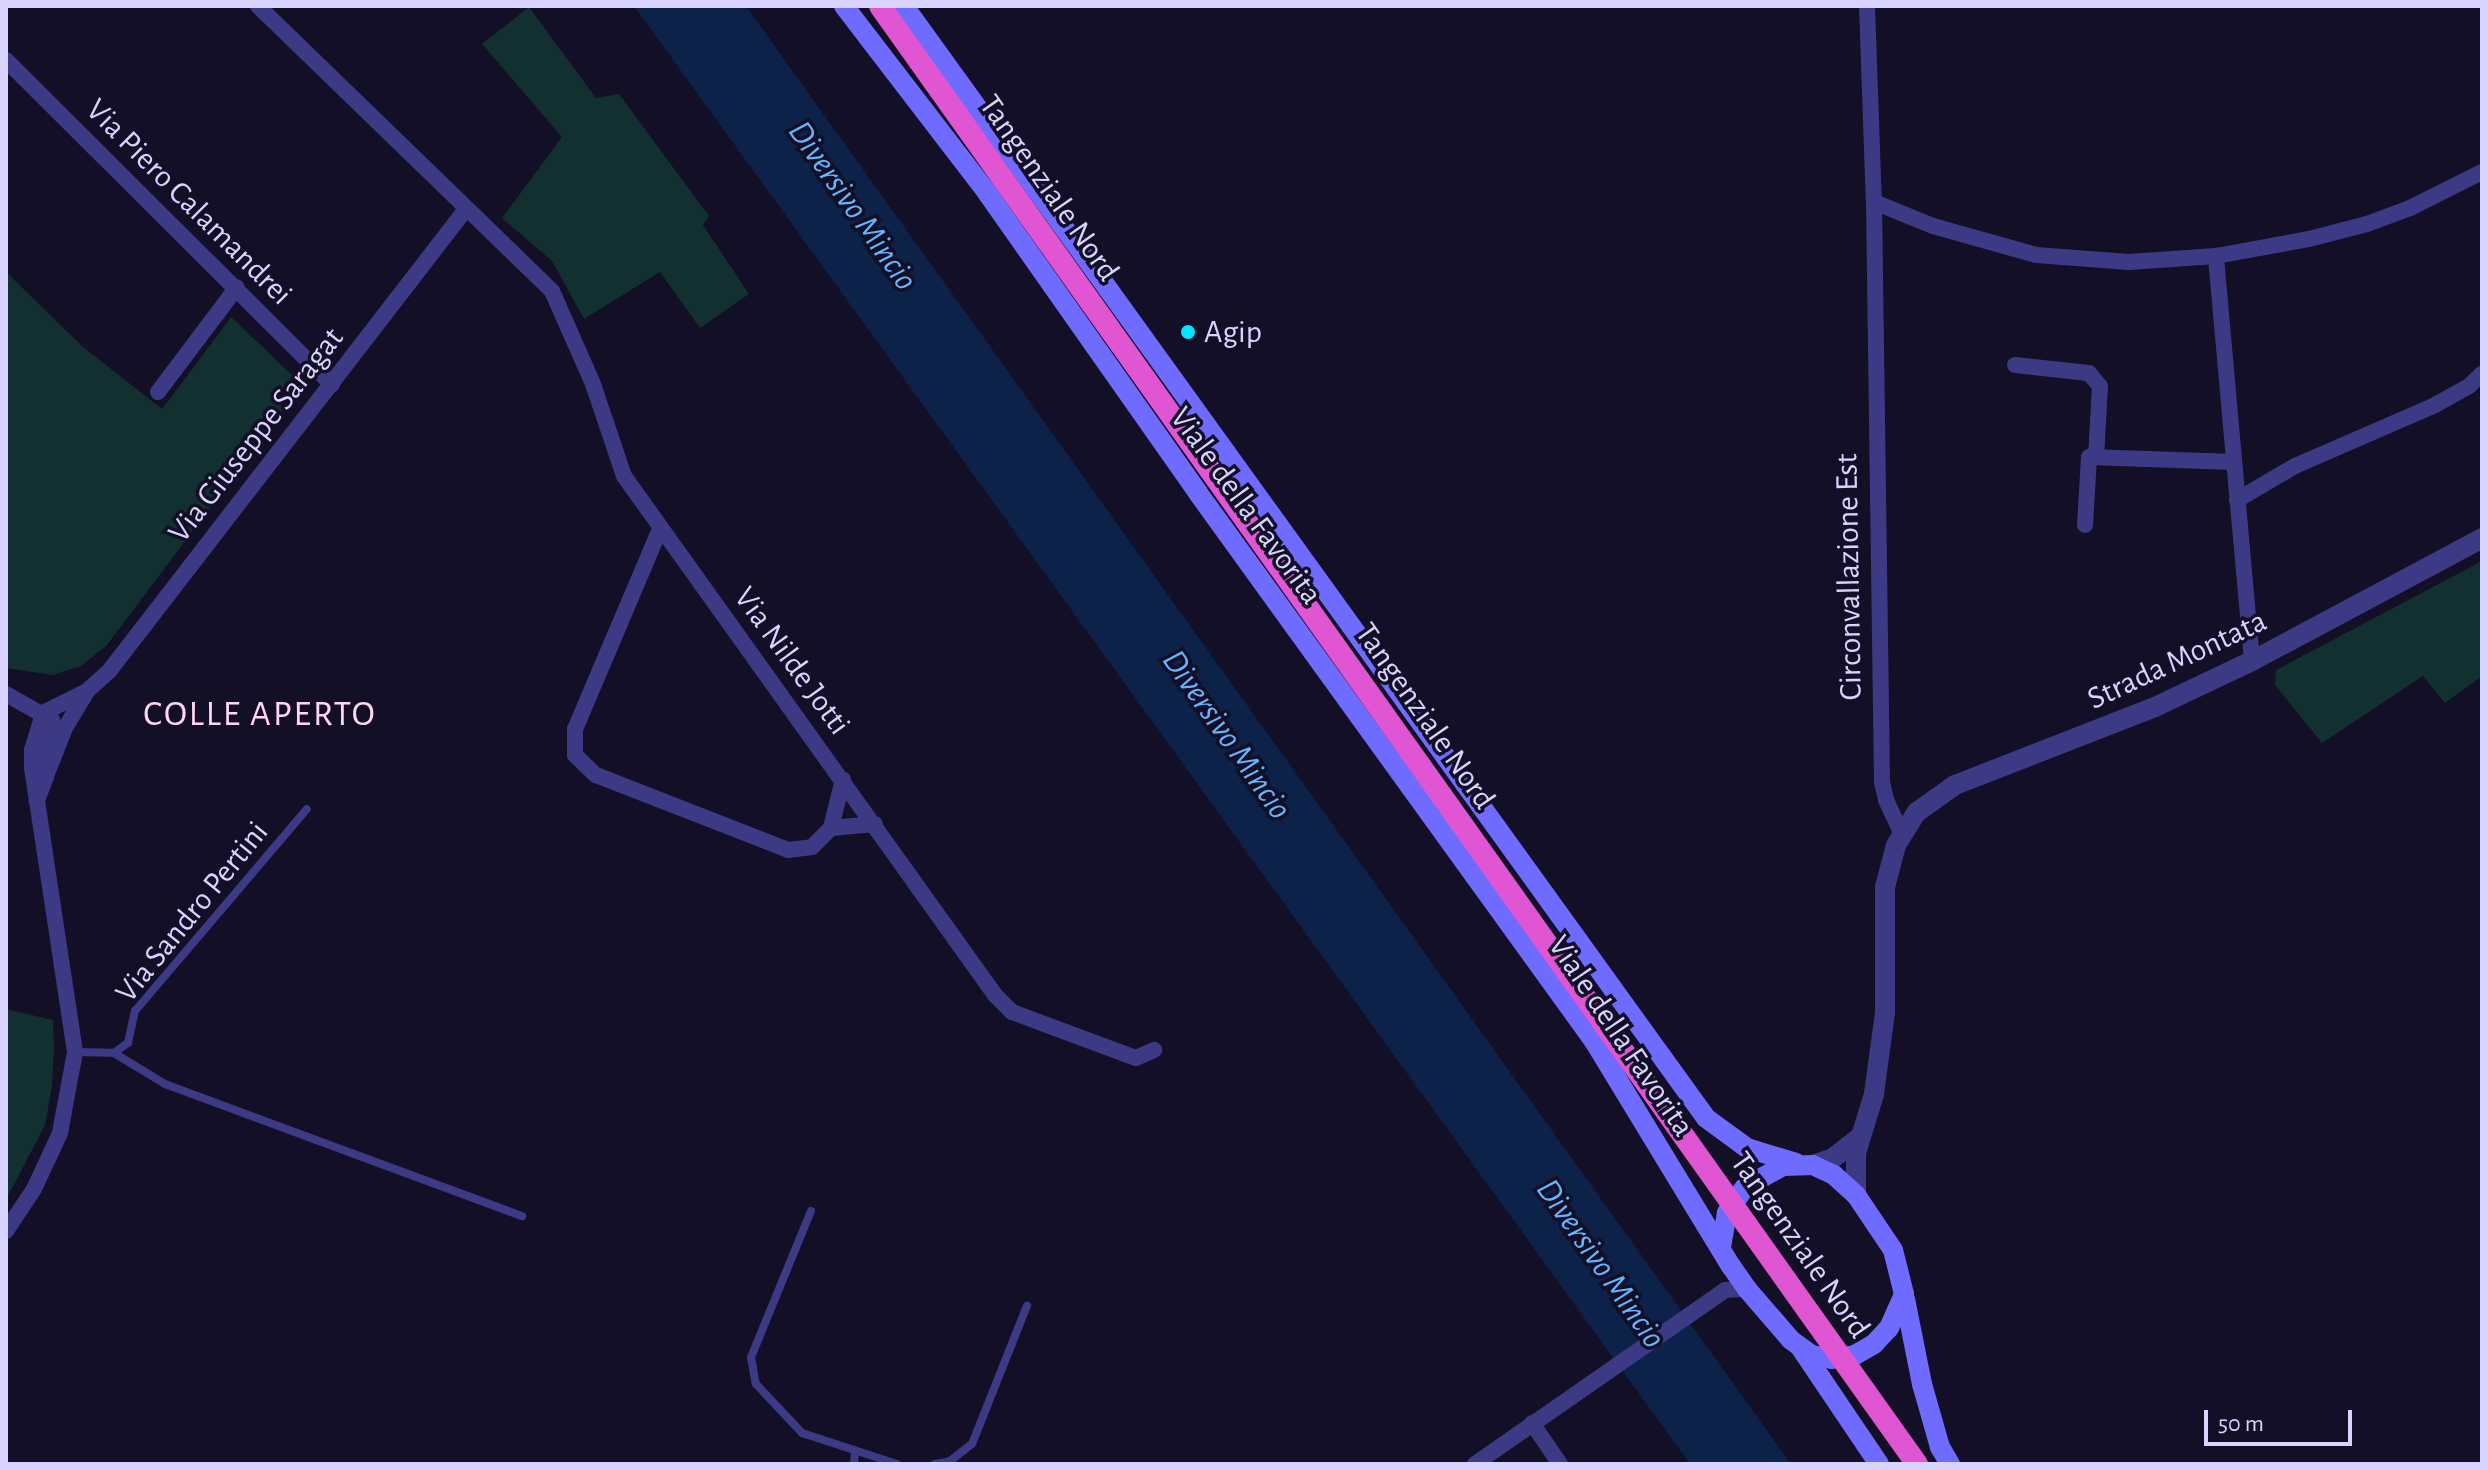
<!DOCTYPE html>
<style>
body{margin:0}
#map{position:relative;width:2488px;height:1470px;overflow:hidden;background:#130f26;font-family:"Alegreya Sans",sans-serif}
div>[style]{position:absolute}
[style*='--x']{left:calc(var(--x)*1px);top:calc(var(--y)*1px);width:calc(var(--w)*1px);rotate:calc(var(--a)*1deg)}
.green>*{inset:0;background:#12302f}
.water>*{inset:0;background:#0c2248}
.service>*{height:8px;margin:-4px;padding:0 4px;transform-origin:4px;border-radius:4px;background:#3d3a85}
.minor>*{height:16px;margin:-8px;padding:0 8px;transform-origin:8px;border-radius:8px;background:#3d3a85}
.tertiary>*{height:20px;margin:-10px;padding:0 10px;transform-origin:10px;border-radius:10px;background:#3d3a85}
.secondary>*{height:20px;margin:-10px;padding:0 10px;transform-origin:10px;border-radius:10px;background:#6f6bff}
.trunk-bridge>*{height:22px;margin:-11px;padding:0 11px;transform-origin:11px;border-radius:11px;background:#e055d1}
.dots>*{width:22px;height:22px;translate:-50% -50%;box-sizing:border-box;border:4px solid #130f26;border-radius:50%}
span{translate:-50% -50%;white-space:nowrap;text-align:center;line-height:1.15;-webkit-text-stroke:7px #130f26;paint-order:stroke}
.street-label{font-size:32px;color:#d9d4ff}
.poi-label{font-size:32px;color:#d9d4ff}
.left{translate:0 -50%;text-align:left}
.water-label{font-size:34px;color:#62b6ff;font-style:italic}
.quarter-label{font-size:36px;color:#ffd6f0;letter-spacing:2px}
.frame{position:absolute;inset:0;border:8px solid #d9d4ff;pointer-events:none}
.scale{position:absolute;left:2204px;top:1410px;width:148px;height:36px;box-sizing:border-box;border:4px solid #d9d4ff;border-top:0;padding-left:10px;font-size:24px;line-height:28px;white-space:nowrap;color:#d9d4ff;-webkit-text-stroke:6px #130f26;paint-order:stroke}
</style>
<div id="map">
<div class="green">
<div style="clip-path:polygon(529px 7px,596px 98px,619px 94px,709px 216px,703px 225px,749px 294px,700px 328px,660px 272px,584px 319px,552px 261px,502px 218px,562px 137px,482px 44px)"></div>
<div style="clip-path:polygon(6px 272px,83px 347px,162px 409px,231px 317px,292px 375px,294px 396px,107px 645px,81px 666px,53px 675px,6px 668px)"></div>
<div style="clip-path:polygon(2482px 561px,2482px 676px,2445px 703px,2423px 676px,2322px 743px,2275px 685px,2276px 670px)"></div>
<div style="clip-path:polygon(6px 1009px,53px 1020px,54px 1050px,52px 1086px,45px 1125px,6px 1200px)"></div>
</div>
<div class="water">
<div style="clip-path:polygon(634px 6px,746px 6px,1791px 1464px,1690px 1464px)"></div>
</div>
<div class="service">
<div style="--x:75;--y:1052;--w:39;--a:1"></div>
<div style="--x:114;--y:1053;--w:17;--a:-36"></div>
<div style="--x:128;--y:1043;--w:33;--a:-78"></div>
<div style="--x:135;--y:1011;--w:265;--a:-49.6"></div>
<div style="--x:114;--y:1053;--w:60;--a:31.3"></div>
<div style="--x:165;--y:1084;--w:381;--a:20.3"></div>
<div style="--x:811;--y:1211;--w:158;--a:112.3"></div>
<div style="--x:751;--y:1357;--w:27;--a:80"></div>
<div style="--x:756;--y:1384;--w:67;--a:46.8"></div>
<div style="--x:802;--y:1433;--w:100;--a:18.1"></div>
<div style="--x:854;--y:1464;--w:13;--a:-86"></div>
<div style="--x:935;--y:1464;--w:15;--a:-11"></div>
<div style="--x:950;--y:1461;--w:28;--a:-38"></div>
<div style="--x:972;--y:1444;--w:149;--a:-68.3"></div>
</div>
<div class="minor">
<div style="--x:258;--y:6;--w:409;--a:44.1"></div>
<div style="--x:552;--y:291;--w:102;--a:66.2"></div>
<div style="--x:593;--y:384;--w:97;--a:71.4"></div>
<div style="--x:624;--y:476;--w:638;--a:54.44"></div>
<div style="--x:995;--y:995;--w:24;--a:45"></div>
<div style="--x:1012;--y:1012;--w:132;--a:20.4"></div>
<div style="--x:1136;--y:1058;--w:20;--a:-24"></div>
<div style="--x:1867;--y:6;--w:196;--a:88"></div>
<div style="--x:1874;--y:202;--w:580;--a:89.21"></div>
<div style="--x:1882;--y:782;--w:18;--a:77"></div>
<div style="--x:1886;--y:800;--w:38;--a:65"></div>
<div style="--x:6;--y:60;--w:460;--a:44.9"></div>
<div style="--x:1874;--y:202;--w:64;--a:22.1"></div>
<div style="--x:1933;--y:226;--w:107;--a:15.7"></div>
<div style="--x:2036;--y:255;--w:93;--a:4.3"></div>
<div style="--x:2129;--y:262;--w:87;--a:-3.9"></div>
<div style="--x:2015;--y:365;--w:74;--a:6.2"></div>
<div style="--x:2089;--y:373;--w:17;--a:50"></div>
<div style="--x:2100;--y:386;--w:71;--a:93.2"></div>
<div style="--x:158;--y:392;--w:131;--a:-53"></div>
<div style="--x:2237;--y:500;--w:67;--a:-30.4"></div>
<div style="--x:2295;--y:466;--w:153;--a:-23.5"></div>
<div style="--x:2435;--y:405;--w:39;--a:-29"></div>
<div style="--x:2469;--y:386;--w:18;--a:-43"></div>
<div style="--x:2085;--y:525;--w:68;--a:-86.6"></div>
<div style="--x:2089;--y:457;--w:145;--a:2"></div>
<div style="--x:660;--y:529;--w:217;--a:113"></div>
<div style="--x:575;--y:729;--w:26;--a:90"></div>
<div style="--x:575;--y:755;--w:29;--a:44"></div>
<div style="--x:596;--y:775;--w:206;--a:21.3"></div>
<div style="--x:788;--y:850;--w:24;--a:-7"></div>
<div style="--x:812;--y:847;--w:27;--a:-45"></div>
<div style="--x:831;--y:828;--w:44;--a:-5.2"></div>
<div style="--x:2252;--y:661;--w:407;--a:-95.1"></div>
<div style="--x:2216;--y:256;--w:95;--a:-10.4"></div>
<div style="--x:2309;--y:239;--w:60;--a:-14.5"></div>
<div style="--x:2367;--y:224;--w:46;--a:-20.4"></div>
<div style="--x:2410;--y:208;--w:80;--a:-26.6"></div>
<div style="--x:6;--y:694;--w:53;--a:29.5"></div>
<div style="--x:52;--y:720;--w:32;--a:106"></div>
<div style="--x:43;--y:751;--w:26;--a:83"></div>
<div style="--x:46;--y:777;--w:26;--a:111"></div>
<div style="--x:46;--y:776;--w:52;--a:-68.4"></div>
<div style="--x:65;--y:728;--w:41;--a:-59"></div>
<div style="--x:831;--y:828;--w:50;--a:-76.2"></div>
<div style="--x:6;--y:1231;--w:50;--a:-56.3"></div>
<div style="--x:34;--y:1189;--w:62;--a:-65.1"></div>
<div style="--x:60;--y:1133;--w:82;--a:-79.5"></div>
<div style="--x:75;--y:1052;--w:288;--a:-98.6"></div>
<div style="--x:32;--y:767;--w:17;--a:-90"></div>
<div style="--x:32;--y:750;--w:39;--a:-73"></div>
<div style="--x:43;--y:713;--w:49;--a:-26.6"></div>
<div style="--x:87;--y:691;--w:31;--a:-42"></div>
<div style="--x:110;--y:670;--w:582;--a:-52.32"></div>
<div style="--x:1532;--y:1423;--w:50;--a:55.7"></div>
<div style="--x:1475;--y:1464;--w:305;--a:-34.8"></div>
<div style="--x:1725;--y:1290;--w:22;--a:-3"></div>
</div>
<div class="tertiary">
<div style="--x:1813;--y:1165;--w:21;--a:-19"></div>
<div style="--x:1833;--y:1158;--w:34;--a:-38"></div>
<div style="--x:1856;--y:1195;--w:42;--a:-90"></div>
<div style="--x:1856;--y:1153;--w:62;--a:-73"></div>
<div style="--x:1874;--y:1094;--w:82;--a:-82.3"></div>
<div style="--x:1885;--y:1013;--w:126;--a:-90"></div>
<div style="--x:1885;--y:887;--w:43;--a:-75.3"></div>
<div style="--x:1896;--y:845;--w:39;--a:-58"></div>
<div style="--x:1917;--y:812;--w:47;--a:-35.4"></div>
<div style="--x:1955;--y:785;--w:215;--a:-21.3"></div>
<div style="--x:2155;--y:707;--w:107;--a:-25.4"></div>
<div style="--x:2252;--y:661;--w:261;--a:-28.1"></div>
</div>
<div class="secondary">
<div style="--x:844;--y:6;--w:237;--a:52.5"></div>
<div style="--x:988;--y:194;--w:365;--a:54.9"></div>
<div style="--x:1198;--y:493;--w:676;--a:54.15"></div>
<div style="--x:1594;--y:1041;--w:263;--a:58.7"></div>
<div style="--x:1731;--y:1266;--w:28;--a:55"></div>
<div style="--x:1747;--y:1289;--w:67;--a:49.2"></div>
<div style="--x:1791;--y:1340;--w:26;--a:36"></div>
<div style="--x:1812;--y:1355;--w:20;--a:11"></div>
<div style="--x:1832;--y:1359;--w:23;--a:-10"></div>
<div style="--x:1855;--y:1355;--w:22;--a:-30"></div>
<div style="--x:1874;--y:1344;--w:22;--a:-47"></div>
<div style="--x:1889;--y:1328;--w:37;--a:-66"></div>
<div style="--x:1904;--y:1294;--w:45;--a:-104"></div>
<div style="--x:1893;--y:1250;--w:66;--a:-123.9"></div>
<div style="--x:1856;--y:1195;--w:30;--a:-138"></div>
<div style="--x:1834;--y:1175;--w:23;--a:-155"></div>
<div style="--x:1813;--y:1165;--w:30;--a:178"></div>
<div style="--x:1783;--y:1166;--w:43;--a:151.1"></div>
<div style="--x:1745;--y:1187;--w:32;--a:125"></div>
<div style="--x:1727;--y:1213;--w:36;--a:100"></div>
<div style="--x:904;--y:6;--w:1371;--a:54.2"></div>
<div style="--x:1706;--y:1118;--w:51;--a:36.2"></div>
<div style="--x:1747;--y:1148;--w:51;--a:17"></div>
<div style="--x:1905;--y:1299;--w:87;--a:78.7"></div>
<div style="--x:1922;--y:1384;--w:66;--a:74.1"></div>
<div style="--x:1940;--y:1447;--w:20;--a:60"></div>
<div style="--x:1800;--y:1347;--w:141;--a:56"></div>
</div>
<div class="trunk-bridge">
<div style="--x:880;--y:6;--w:1789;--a:54.58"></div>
</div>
<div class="dots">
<div style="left:1188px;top:332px;background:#00e5ff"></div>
</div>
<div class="street-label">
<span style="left:1049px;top:188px;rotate:55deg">Tangenziale Nord</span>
<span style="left:189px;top:202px;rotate:45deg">Via Piero Calamandrei</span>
<span style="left:256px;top:435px;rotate:-52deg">Via Giuseppe Saragat</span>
<span style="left:1246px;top:506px;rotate:54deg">Viale della Favorita</span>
<span style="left:1849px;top:577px;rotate:-91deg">Circonvallazione Est</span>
<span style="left:2177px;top:660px;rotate:-25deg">Strada Montata</span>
<span style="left:792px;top:661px;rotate:54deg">Via Nilde Jotti</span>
<span style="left:1425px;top:716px;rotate:55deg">Tangenziale Nord</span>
<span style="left:192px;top:912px;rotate:-51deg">Via Sandro Pertini</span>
<span style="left:1621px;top:1036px;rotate:56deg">Viale della Favorita</span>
<span style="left:1800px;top:1245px;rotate:55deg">Tangenziale Nord</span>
</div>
<div class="poi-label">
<span class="left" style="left:1204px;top:332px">Agip</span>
</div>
<div class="water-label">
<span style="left:852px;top:206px;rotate:55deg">Diversivo Mincio</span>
<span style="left:1226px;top:735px;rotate:55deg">Diversivo Mincio</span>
<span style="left:1600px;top:1264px;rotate:55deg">Diversivo Mincio</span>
</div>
<div class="quarter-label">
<span style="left:260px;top:715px">COLLE APERTO</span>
</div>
<div class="frame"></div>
<div class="scale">50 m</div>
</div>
